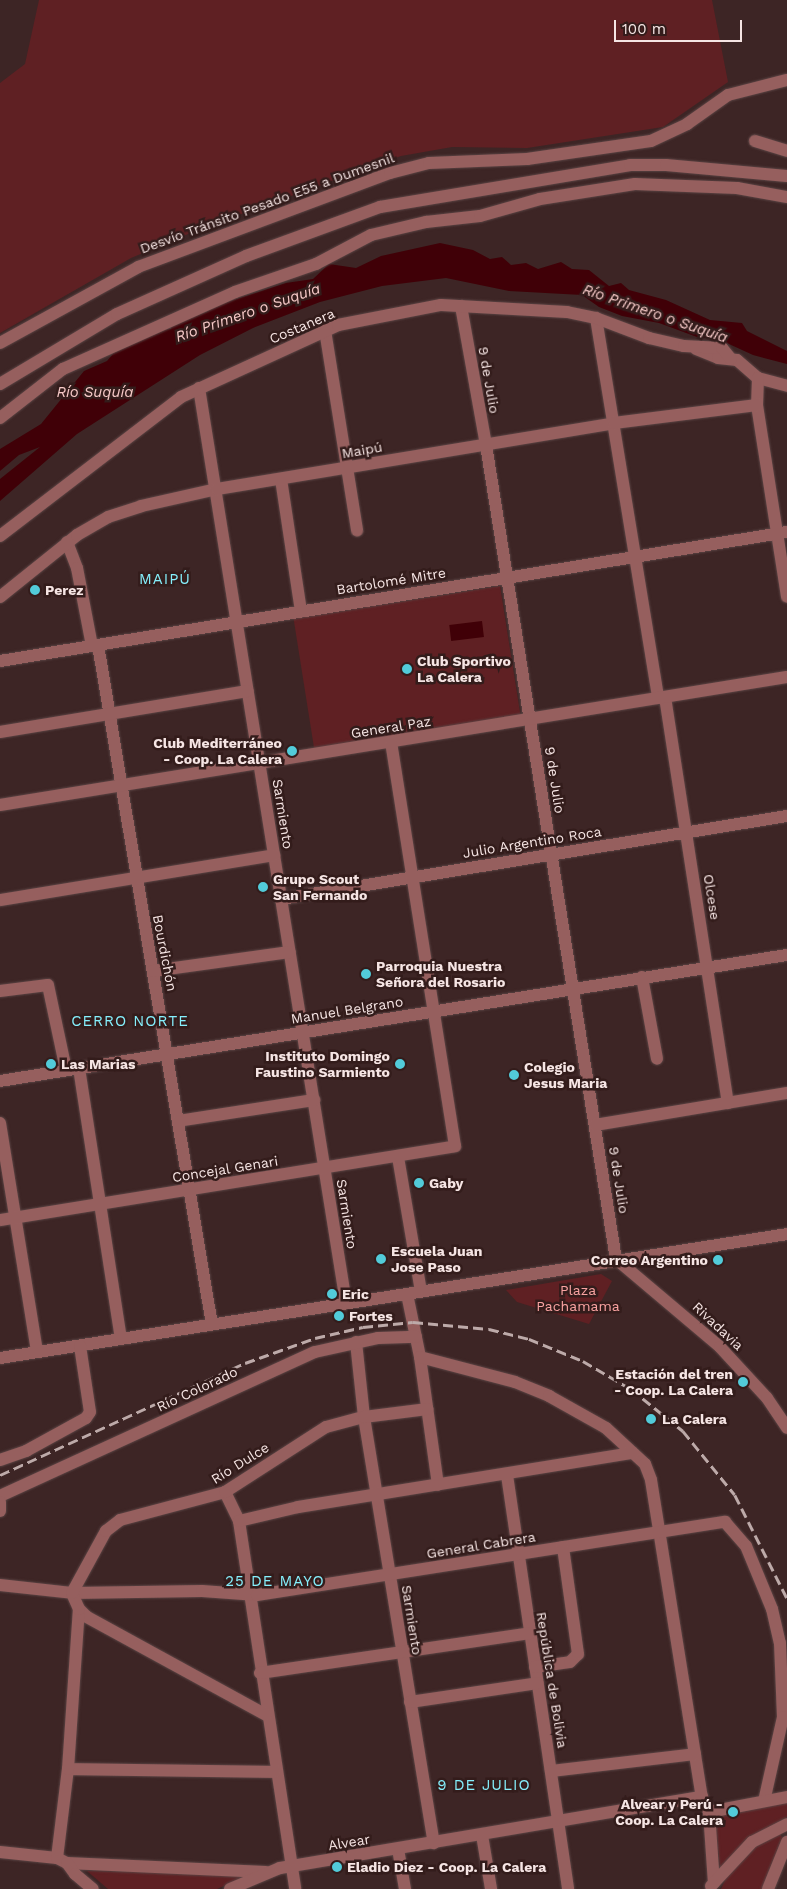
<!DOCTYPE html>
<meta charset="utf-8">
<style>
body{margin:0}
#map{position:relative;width:787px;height:1889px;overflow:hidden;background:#3d2525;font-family:"Work Sans",sans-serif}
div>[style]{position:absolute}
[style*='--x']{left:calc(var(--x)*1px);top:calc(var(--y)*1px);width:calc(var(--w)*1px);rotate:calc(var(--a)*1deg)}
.green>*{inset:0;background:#5f2023;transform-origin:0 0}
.water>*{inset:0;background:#400007;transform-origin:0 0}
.roads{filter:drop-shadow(0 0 1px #5b4444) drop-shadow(0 0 1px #5b4444)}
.minor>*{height:12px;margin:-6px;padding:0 6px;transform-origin:6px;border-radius:6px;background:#965f5e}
.rail>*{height:2.5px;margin-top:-1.25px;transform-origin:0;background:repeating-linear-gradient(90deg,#bdaaa9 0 10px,transparent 0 15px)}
.dots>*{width:14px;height:14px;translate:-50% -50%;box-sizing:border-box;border:2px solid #331c1b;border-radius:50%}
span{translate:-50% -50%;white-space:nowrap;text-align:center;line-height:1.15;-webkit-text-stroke:5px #331c1b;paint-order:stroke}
.street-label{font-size:14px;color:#f6e5e4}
.poi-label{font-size:14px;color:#f6e5e4;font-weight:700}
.left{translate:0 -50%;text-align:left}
.right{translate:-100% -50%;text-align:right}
.park-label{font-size:14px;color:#faa3a2}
.water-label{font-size:15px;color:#f7cac8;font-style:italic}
.neighbourhood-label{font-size:15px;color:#86f0fd;letter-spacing:1px}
.scale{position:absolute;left:614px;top:20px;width:128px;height:22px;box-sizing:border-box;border:2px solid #f6e5e4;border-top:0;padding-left:6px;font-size:15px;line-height:18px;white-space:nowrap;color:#f6e5e4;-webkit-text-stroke:4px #331c1b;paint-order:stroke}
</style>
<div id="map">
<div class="green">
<div style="clip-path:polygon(39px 0,712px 0,728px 82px,663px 127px,527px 148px,452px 147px,401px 156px,200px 229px,131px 258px,0 333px,0 83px,25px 64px)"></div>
<div style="left:500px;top:586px;width:132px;height:209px;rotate:81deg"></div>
<div style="clip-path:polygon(601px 1274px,612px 1281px,589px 1324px,517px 1302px,506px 1290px)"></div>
<div style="clip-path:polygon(787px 1801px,787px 1817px,761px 1831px,720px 1869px,715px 1819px,718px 1816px)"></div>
<div style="clip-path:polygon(780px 1834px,783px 1839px,764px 1889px,721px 1889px,727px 1876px,759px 1844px)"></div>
<div style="clip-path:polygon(87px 1871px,251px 1874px,217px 1889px,108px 1889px)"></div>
</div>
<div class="water">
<div style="clip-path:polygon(440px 243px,473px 250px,490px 259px,502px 257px,511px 265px,526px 263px,538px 269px,561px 262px,572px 269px,589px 270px,609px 286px,621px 283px,629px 290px,666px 300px,710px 320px,742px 323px,747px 331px,787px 351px,787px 364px,753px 355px,718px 339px,697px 337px,659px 323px,622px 316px,599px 307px,582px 295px,509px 291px,446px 278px,382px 286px,320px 302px,253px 328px,200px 355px,77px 434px,0 501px,0 479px,40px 447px,19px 455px,0 471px,0 449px,41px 424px,84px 371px,107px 361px,118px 348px,163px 330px,171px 329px,173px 323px,207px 312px,209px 308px,286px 283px,313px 279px,329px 264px,356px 268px,381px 256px)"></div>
<div style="left:482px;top:621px;width:16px;height:33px;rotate:83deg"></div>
</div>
<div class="roads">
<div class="minor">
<div style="--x:755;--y:141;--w:34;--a:17"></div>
<div style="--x:461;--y:306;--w:141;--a:79.8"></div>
<div style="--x:486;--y:445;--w:824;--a:80.93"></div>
<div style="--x:596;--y:318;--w:385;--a:80.7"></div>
<div style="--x:325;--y:330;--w:203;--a:80.9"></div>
<div style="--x:0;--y:343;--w:158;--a:-28.8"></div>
<div style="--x:138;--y:267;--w:269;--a:-20.5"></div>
<div style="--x:390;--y:173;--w:40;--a:-14.4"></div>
<div style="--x:429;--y:163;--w:98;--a:-2.3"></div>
<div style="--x:527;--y:159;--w:125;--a:-8.3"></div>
<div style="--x:651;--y:141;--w:40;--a:-25"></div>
<div style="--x:687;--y:124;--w:50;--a:-35.3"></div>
<div style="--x:728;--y:95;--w:61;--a:-14.3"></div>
<div style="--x:696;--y:349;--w:24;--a:22"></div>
<div style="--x:718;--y:358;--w:19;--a:6"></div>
<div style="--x:737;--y:360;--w:28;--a:41"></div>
<div style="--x:758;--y:378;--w:30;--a:15"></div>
<div style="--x:758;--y:378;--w:27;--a:92"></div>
<div style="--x:757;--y:405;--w:194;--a:81.1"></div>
<div style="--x:0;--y:384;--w:136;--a:-30.9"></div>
<div style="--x:117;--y:314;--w:141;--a:-24.2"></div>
<div style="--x:246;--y:256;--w:143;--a:-20.1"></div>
<div style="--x:380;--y:207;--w:254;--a:-9.5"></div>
<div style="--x:630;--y:165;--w:36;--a:0"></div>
<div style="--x:666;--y:165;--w:121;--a:5.2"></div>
<div style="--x:199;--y:388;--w:927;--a:80.87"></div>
<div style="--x:0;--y:418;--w:80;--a:-37.9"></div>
<div style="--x:63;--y:369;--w:188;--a:-24.1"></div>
<div style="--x:235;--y:292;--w:86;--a:-19.1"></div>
<div style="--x:316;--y:264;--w:62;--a:-27.8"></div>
<div style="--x:371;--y:235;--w:57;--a:-13.3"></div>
<div style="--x:426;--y:222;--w:54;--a:-6.3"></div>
<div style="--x:480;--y:216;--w:62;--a:-15.8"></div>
<div style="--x:540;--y:199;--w:96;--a:-9"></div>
<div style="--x:635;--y:184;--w:102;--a:2.2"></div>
<div style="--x:737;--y:188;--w:51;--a:10.2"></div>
<div style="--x:281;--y:479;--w:134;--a:81.4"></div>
<div style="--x:0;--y:536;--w:228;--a:-37.5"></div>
<div style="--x:181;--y:397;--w:173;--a:-24.6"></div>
<div style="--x:338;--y:325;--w:105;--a:-11"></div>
<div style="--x:441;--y:305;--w:126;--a:3.2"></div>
<div style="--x:567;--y:312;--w:30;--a:12"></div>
<div style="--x:596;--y:318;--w:57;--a:20.7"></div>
<div style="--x:649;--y:338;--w:36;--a:13"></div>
<div style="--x:684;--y:346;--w:38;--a:3"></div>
<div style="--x:722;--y:348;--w:14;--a:51"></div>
<div style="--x:67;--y:542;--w:28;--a:69"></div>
<div style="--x:77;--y:568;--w:79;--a:79.1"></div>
<div style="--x:0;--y:597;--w:99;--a:-38.8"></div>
<div style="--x:77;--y:535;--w:36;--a:-30"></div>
<div style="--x:108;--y:517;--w:35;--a:-18"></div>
<div style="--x:141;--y:506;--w:78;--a:-12.6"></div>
<div style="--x:217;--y:489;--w:402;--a:-9.4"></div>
<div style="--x:614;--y:423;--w:144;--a:-7.2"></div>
<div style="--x:98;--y:645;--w:689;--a:80.48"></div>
<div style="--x:0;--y:661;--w:798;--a:-9.31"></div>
<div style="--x:665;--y:697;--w:411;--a:81.2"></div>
<div style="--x:0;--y:732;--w:251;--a:-9.4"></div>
<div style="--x:0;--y:805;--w:797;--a:-9.24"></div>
<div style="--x:281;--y:899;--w:513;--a:-9.32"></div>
<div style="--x:0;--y:900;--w:278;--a:-9.3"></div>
<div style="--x:153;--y:971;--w:138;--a:-7.9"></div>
<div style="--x:642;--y:977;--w:83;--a:79.6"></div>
<div style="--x:0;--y:991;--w:48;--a:-7.1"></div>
<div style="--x:48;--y:985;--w:87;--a:78"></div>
<div style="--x:79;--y:1068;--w:274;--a:81.2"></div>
<div style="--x:0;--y:1081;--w:797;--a:-9.1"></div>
<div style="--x:178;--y:1121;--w:138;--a:-8.8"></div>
<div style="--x:0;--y:1123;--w:232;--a:80.8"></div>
<div style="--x:595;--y:1125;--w:195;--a:-9.5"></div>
<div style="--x:398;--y:1157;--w:136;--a:80.3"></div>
<div style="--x:0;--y:1220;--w:461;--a:-9.2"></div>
<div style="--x:455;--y:1146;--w:409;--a:-99"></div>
<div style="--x:616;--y:1259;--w:136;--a:40.2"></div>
<div style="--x:720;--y:1347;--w:69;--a:47.3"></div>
<div style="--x:767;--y:1398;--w:36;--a:56"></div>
<div style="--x:407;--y:1294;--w:64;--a:78.3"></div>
<div style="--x:420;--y:1357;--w:129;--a:82"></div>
<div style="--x:356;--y:1342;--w:75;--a:83.9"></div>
<div style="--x:364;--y:1417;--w:432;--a:80.7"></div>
<div style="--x:420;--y:1357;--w:98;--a:14.7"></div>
<div style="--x:515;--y:1382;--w:37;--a:22"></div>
<div style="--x:549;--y:1396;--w:65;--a:29.3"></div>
<div style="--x:606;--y:1428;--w:53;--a:42.7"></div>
<div style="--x:645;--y:1464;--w:17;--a:69"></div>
<div style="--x:651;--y:1480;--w:321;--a:80.9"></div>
<div style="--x:702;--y:1797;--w:17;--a:65"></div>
<div style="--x:709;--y:1812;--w:71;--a:86"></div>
<div style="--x:0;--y:1358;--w:797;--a:-8.95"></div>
<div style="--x:0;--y:1460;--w:28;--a:-19"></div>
<div style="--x:26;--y:1451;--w:68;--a:-28.8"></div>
<div style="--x:86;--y:1418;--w:7;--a:-56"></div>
<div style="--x:90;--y:1412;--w:67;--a:-98.6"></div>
<div style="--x:507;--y:1475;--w:418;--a:81.6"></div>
<div style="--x:225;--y:1492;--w:32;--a:64"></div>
<div style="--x:239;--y:1521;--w:372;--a:81.3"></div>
<div style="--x:0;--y:1496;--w:346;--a:-24.6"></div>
<div style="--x:315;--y:1352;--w:65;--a:-12.5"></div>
<div style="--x:378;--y:1338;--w:38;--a:-2"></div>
<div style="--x:0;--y:1502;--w:9;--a:90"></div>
<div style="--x:239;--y:1521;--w:61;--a:-13.3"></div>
<div style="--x:298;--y:1507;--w:339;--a:-9.2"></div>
<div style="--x:0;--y:1585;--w:72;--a:6.3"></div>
<div style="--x:72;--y:1593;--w:130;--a:-0.9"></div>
<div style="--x:202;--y:1591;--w:55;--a:4.2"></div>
<div style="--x:257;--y:1595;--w:474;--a:-8.9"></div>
<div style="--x:725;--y:1522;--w:32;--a:49"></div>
<div style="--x:746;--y:1546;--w:68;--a:67.6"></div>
<div style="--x:772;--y:1609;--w:35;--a:77"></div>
<div style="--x:780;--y:1643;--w:74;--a:87.7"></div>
<div style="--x:783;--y:1717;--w:86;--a:102.7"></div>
<div style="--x:79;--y:1609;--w:11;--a:45"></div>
<div style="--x:87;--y:1617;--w:204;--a:28.7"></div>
<div style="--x:535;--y:1667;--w:35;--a:-8"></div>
<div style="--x:570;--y:1662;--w:11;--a:-45"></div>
<div style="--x:578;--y:1654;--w:108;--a:-98"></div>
<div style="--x:260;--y:1673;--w:273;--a:-8.4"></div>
<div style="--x:410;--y:1702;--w:129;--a:-8.4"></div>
<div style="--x:68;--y:1769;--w:207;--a:0.8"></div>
<div style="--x:551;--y:1771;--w:145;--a:-6.7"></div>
<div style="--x:709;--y:1812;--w:79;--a:-10.9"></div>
<div style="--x:482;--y:1835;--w:55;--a:80.5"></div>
<div style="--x:398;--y:1849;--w:41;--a:80.1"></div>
<div style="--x:0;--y:1852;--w:57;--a:6"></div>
<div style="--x:57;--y:1858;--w:11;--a:27"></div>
<div style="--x:67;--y:1863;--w:199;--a:2.6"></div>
<div style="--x:57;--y:1858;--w:90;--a:-83"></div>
<div style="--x:68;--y:1769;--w:160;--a:-86.1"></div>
<div style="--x:79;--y:1609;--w:17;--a:-114"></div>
<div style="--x:72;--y:1593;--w:71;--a:-61.3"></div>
<div style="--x:106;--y:1531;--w:18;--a:-38"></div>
<div style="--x:120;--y:1520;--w:109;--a:-14.9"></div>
<div style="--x:225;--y:1492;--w:120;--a:-32.8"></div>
<div style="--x:326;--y:1427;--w:39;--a:-15"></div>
<div style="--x:364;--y:1417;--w:64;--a:-7.2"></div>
<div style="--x:67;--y:1863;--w:14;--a:54"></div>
<div style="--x:75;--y:1874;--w:23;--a:40"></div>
<div style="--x:711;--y:1886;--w:60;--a:-47"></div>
<div style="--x:752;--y:1842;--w:39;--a:-27"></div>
<div style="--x:230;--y:1889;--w:54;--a:-22.8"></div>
<div style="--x:280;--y:1868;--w:428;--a:-9.6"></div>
<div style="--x:768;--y:1889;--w:51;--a:-68"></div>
</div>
</div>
<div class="rail">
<div style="--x:0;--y:1475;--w:269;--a:-24.6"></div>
<div style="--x:245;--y:1363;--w:74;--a:-19.7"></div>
<div style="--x:315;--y:1338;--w:49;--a:-12.9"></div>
<div style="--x:363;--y:1327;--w:50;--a:-5.7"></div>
<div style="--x:413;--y:1322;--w:76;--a:5.3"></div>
<div style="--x:489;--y:1329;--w:41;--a:14"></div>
<div style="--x:529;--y:1339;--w:58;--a:22.2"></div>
<div style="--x:583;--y:1361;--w:56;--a:30.3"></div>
<div style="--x:631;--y:1389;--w:67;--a:38.9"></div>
<div style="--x:683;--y:1431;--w:82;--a:50.9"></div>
<div style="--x:735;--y:1495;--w:115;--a:63.2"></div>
</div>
<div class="dots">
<div style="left:35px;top:590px;background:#52cbd9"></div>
<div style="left:407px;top:669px;background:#52cbd9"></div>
<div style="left:292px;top:751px;background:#52cbd9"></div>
<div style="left:263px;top:887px;background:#52cbd9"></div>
<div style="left:366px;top:974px;background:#52cbd9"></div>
<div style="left:51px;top:1064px;background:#52cbd9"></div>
<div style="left:400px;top:1064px;background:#52cbd9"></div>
<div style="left:514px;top:1075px;background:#52cbd9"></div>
<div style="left:419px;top:1183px;background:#52cbd9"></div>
<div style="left:381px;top:1259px;background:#52cbd9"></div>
<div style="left:718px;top:1260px;background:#52cbd9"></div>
<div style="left:332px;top:1294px;background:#52cbd9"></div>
<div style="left:339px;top:1316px;background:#52cbd9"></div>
<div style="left:743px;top:1382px;background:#52cbd9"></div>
<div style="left:651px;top:1419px;background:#52cbd9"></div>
<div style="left:733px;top:1812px;background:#52cbd9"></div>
<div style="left:337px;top:1867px;background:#52cbd9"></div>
</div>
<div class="street-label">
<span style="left:267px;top:203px;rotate:-20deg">Desvío Tránsito Pesado E55 a Dumesnil</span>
<span style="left:302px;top:326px;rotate:-23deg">Costanera</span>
<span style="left:489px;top:380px;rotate:80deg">9 de Julio</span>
<span style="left:362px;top:450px;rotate:-10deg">Maipú</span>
<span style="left:391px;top:581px;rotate:-9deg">Bartolomé Mitre</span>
<span style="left:391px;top:727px;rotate:-9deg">General Paz</span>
<span style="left:555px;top:780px;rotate:81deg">9 de Julio</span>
<span style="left:283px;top:814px;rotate:81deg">Sarmiento</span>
<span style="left:532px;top:842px;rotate:-9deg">Julio Argentino Roca</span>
<span style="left:712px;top:897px;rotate:81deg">Olcese</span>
<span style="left:165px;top:953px;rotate:79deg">Bourdichón</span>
<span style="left:347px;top:1010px;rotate:-9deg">Manuel Belgrano</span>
<span style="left:225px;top:1169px;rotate:-9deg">Concejal Genari</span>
<span style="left:619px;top:1180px;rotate:81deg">9 de Julio</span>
<span style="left:347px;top:1214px;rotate:81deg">Sarmiento</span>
<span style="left:718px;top:1326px;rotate:43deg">Rivadavia</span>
<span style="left:197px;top:1389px;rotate:-25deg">Río Colorado</span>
<span style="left:240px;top:1463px;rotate:-32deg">Río Dulce</span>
<span style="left:481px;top:1545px;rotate:-9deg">General Cabrera</span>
<span style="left:412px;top:1620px;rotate:81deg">Sarmiento</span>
<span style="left:552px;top:1680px;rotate:81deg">República de Bolivia</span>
<span style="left:349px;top:1842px;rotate:-9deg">Alvear</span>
</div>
<div class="poi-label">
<span class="left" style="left:45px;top:590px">Perez</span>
<span class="left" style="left:417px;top:669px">Club Sportivo<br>La Calera</span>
<span class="right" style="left:282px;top:751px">Club Mediterráneo<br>- Coop. La Calera</span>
<span class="left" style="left:273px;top:887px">Grupo Scout<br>San Fernando</span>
<span class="left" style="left:376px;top:974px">Parroquia Nuestra<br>Señora del Rosario</span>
<span class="right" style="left:390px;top:1064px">Instituto Domingo<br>Faustino Sarmiento</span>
<span class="left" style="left:61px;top:1064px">Las Marias</span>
<span class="left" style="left:524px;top:1075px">Colegio<br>Jesus Maria</span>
<span class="left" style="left:429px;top:1183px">Gaby</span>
<span class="left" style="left:391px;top:1259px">Escuela Juan<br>Jose Paso</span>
<span class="right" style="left:708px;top:1260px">Correo Argentino</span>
<span class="left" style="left:342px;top:1294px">Eric</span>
<span class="left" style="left:349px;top:1316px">Fortes</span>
<span class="right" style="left:733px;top:1382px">Estación del tren<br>- Coop. La Calera</span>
<span class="left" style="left:662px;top:1419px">La Calera</span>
<span class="right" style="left:723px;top:1812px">Alvear y Perú -<br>Coop. La Calera</span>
<span class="left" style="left:347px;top:1867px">Eladio Diez - Coop. La Calera</span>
</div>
<div class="park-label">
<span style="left:578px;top:1298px">Plaza<br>Pachamama</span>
</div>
<div class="water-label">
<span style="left:248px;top:313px;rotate:-19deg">Río Primero o Suquía</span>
<span style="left:655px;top:314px;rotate:19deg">Río Primero o Suquía</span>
<span style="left:95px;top:393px">Río Suquía</span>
</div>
<div class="neighbourhood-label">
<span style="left:165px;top:580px">MAIPÚ</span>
<span style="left:130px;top:1022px">CERRO NORTE</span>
<span style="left:275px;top:1582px">25 DE MAYO</span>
<span style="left:484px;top:1786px">9 DE JULIO</span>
</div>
<div class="scale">100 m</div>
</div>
